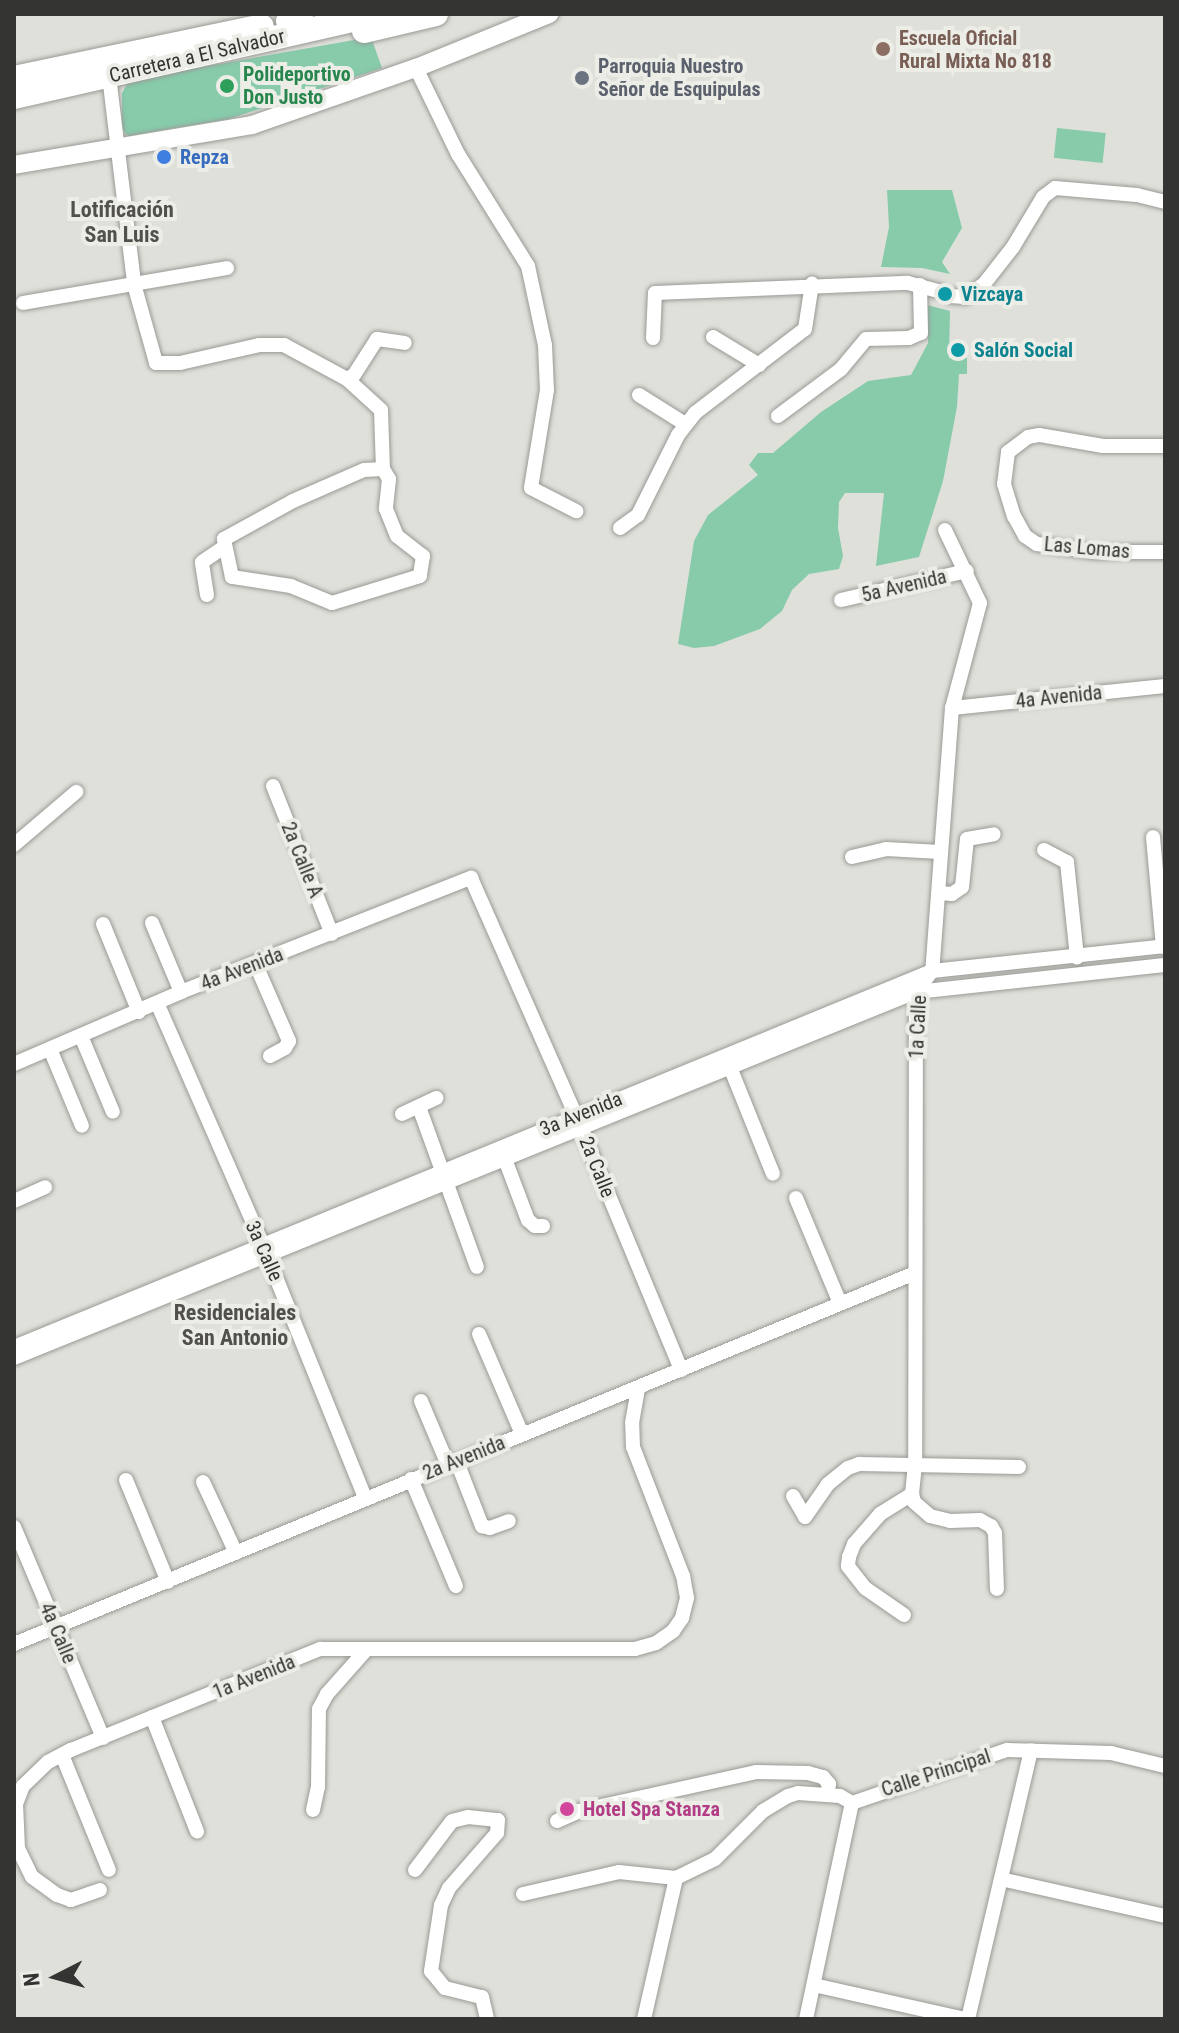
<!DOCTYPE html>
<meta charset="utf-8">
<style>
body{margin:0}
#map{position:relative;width:1179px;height:2033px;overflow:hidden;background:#e0e0db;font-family:"Roboto Condensed",sans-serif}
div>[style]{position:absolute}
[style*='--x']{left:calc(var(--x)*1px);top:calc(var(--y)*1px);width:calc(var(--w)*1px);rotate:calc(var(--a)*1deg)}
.green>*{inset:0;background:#87cbab;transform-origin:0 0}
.roads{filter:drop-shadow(0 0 2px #9a9995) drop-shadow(0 0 2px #9a9995)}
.minor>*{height:14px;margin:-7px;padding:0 7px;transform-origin:7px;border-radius:7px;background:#fff}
.tertiary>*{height:18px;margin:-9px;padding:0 9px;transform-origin:9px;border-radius:9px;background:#fff}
.trunk>*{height:24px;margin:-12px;padding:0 12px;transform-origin:12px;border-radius:12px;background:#fff}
.dots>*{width:22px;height:22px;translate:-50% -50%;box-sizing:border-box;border:4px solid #edede8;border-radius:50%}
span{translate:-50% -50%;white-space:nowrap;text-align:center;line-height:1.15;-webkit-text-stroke:8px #edede8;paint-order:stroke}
.education-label{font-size:20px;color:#785e54;font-weight:700}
.left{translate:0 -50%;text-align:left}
.street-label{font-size:20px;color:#343432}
.worship-label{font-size:20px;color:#5b616d;font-weight:700}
.leisure-label{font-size:20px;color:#27864d;font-weight:700}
.shop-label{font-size:20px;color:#366cbe;font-weight:700}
.culture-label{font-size:20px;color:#0d838f;font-weight:700}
.hotel-label{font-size:20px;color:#b23c85;font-weight:700}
.neighbourhood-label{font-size:22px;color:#51504c;font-weight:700}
.frame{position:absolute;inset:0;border:16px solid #343432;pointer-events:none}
.north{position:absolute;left:16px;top:1937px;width:80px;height:80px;-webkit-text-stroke:6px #edede8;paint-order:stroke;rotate:264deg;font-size:22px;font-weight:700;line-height:32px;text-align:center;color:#343432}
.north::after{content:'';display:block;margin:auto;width:28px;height:36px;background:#343432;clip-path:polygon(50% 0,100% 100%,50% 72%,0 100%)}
</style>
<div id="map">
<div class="green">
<div style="clip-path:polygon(371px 37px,382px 68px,229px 119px,128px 136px,122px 129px,122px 93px,129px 80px)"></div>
<div style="left:1057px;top:128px;width:49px;height:30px;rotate:6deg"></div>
<div style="clip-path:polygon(887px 190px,952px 190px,962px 228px,942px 262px,950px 274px,922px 268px,881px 267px,889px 227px)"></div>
<div style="clip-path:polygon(927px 305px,950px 311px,949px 358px,967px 358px,967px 374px,959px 374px,957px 407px,943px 481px,919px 557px,876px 566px,884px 493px,845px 493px,839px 502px,838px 528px,843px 556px,839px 569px,809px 574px,792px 590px,782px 611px,760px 629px,714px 646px,694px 648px,678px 644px,694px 541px,708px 515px,758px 475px,749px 465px,758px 453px,773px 453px,821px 412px,868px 381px,911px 375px,928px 343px)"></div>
</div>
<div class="roads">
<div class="minor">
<div style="--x:416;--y:68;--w:96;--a:64"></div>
<div style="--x:458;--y:154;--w:132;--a:58"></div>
<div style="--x:528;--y:266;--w:81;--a:77.9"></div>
<div style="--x:545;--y:345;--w:45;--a:87.5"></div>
<div style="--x:547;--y:390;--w:99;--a:99.3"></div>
<div style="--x:531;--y:488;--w:51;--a:27.1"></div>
<div style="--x:109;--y:76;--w:209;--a:83.1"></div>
<div style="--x:134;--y:284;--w:82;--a:74.4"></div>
<div style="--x:156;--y:363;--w:24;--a:0"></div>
<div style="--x:180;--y:363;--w:81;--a:-12.8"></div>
<div style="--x:259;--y:345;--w:25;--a:0"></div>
<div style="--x:284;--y:345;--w:72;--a:28.4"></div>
<div style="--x:347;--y:379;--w:8;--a:-30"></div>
<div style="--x:354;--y:375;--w:43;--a:-57.4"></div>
<div style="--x:377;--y:339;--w:28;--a:8"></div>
<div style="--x:950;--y:296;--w:15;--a:4"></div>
<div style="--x:965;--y:297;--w:23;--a:-34"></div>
<div style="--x:984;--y:284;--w:47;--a:-51.9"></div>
<div style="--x:1013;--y:247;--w:58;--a:-59"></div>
<div style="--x:1043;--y:197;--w:15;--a:-37"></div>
<div style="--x:1055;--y:188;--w:82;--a:4.9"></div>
<div style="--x:1137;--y:195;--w:29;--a:14"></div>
<div style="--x:23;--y:303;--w:207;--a:-9.7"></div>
<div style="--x:713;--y:337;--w:54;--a:31.3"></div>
<div style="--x:653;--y:338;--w:45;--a:-87.5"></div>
<div style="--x:655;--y:293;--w:253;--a:-2.3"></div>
<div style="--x:908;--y:283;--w:34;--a:15"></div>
<div style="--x:347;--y:379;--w:46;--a:42.4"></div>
<div style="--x:381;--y:410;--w:59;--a:88.1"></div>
<div style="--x:383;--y:469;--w:12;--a:59"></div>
<div style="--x:389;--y:479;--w:30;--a:96"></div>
<div style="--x:386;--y:509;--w:29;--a:68"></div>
<div style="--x:397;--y:536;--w:33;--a:38"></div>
<div style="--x:423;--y:556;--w:20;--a:99"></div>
<div style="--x:420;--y:576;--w:92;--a:162.9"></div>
<div style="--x:332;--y:603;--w:44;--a:-157.5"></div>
<div style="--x:291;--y:586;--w:60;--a:-171.3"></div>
<div style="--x:232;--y:577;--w:39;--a:-102"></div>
<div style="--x:224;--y:539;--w:79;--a:-28.8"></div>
<div style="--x:293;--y:501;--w:77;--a:-23.6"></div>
<div style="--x:364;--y:470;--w:19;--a:-3"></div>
<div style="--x:639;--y:395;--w:54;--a:32.2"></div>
<div style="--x:778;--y:416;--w:79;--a:-36.7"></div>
<div style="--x:841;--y:369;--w:39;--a:-50"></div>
<div style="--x:866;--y:339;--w:43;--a:-1.3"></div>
<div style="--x:909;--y:338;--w:13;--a:-23"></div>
<div style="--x:921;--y:333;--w:48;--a:-91.2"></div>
<div style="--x:1165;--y:446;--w:62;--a:180"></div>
<div style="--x:1103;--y:446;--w:65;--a:-170.2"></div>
<div style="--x:1039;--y:435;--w:11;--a:170"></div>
<div style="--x:1028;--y:437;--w:25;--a:143"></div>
<div style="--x:1008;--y:452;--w:32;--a:97"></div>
<div style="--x:1004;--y:484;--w:34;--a:73"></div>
<div style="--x:1014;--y:516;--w:23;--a:61"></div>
<div style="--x:1025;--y:536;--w:14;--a:34"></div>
<div style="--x:1037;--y:544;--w:60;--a:7.7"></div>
<div style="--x:1096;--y:552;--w:69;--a:0"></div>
<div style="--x:620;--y:528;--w:22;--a:-36"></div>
<div style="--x:638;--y:515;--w:89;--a:-63.4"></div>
<div style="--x:678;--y:435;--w:28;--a:-52"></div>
<div style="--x:695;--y:413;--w:138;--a:-37.4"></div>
<div style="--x:805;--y:329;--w:46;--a:-81.2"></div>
<div style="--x:945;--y:530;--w:81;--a:64.4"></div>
<div style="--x:980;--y:603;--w:109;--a:104.9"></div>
<div style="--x:952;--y:708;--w:264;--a:94.3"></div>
<div style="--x:932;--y:971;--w:26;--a:127"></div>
<div style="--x:916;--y:992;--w:473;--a:90.1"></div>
<div style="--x:915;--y:1465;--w:29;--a:96"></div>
<div style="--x:912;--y:1494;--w:8;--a:76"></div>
<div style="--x:914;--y:1502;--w:21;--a:41"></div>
<div style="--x:930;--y:1516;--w:21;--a:14"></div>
<div style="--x:950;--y:1521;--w:30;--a:-2"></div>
<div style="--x:980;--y:1520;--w:13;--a:29"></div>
<div style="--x:991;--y:1526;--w:8;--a:60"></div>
<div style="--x:995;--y:1533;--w:56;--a:88"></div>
<div style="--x:207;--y:595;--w:33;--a:-99"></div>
<div style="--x:202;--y:562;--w:27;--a:-34"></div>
<div style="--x:841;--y:600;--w:129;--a:-13"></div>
<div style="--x:952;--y:708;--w:214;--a:-5.9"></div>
<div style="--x:273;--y:786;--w:159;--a:68.3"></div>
<div style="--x:1153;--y:837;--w:110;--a:84.8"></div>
<div style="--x:14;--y:845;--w:82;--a:-40.5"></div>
<div style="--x:1044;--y:850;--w:26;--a:28"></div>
<div style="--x:1067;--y:862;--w:96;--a:84"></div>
<div style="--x:852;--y:857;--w:35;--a:-13"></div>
<div style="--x:886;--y:849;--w:54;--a:3.2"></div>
<div style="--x:939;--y:893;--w:13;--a:4"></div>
<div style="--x:952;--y:894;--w:12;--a:-35"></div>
<div style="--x:962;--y:887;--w:48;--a:-84.1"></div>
<div style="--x:967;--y:839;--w:27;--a:-10"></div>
<div style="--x:152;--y:923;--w:75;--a:67.2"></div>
<div style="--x:103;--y:924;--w:95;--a:67.8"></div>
<div style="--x:256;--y:965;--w:83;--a:66.5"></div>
<div style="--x:289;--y:1041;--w:8;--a:120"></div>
<div style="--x:285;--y:1048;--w:17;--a:152"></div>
<div style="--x:158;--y:1005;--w:273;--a:66.4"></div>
<div style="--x:267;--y:1255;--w:262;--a:68"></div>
<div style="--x:81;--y:1036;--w:82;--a:67.2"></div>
<div style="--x:50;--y:1049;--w:83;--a:67.4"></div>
<div style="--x:14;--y:1064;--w:182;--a:-23.3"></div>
<div style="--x:181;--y:992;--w:312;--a:-21.5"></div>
<div style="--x:471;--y:878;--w:260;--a:66.2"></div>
<div style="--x:576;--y:1116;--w:275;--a:67.5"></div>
<div style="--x:730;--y:1067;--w:115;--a:68.1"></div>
<div style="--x:419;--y:1107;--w:170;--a:70.1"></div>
<div style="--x:402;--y:1114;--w:38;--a:-25"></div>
<div style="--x:503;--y:1154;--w:71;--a:69.3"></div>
<div style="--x:528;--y:1220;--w:9;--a:41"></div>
<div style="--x:535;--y:1226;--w:8;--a:0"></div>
<div style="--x:796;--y:1198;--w:112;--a:67.3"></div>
<div style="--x:14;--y:1201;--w:34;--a:-24"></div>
<div style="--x:479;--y:1334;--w:109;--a:66.7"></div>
<div style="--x:14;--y:1347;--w:992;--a:-22.27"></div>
<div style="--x:932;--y:971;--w:234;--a:-6.1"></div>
<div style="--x:14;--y:1358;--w:973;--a:-22.09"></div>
<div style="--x:916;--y:992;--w:250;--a:-6.2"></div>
<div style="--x:421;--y:1401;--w:69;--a:67.1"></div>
<div style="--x:457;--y:1462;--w:69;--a:68.7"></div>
<div style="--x:482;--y:1526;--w:8;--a:14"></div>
<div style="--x:490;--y:1528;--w:20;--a:-20"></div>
<div style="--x:411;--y:1479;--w:116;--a:67.2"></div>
<div style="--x:126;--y:1480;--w:110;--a:67.6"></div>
<div style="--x:203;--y:1482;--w:78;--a:65.1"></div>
<div style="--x:793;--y:1496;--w:24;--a:60"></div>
<div style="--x:805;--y:1517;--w:40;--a:-55.1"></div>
<div style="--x:828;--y:1484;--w:26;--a:-39"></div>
<div style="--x:848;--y:1468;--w:12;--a:-20"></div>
<div style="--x:859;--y:1464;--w:160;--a:1.1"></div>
<div style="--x:14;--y:1527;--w:229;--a:67.1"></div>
<div style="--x:904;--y:1615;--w:47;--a:-145.3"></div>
<div style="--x:865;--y:1588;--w:28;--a:-128"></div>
<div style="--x:848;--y:1566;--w:9;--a:-84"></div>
<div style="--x:849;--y:1557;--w:14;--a:-69"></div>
<div style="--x:854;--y:1544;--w:40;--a:-49"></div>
<div style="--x:880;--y:1514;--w:38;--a:-32"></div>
<div style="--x:14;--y:1644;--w:974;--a:-22.38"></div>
<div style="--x:152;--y:1717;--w:123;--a:68.5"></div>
<div style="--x:62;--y:1755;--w:124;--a:67.8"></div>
<div style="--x:852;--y:1803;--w:164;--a:-18.9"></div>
<div style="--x:1007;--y:1750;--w:104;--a:1.7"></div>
<div style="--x:1111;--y:1753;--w:56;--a:13.5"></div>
<div style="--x:313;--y:1810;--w:24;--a:-78"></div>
<div style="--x:318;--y:1787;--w:78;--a:-89.3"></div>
<div style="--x:319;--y:1709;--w:17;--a:-62"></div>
<div style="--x:327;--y:1694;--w:57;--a:-48.5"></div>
<div style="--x:557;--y:1821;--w:24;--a:-24"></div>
<div style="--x:579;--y:1811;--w:181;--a:-12.4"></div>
<div style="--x:756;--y:1772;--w:52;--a:1.1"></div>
<div style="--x:808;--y:1773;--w:16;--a:15"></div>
<div style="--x:823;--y:1777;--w:9;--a:49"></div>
<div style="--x:829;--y:1784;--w:11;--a:100"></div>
<div style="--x:415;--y:1870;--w:61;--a:-52.9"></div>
<div style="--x:452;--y:1821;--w:16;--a:-14"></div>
<div style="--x:468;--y:1817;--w:30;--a:6"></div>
<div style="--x:498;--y:1820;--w:13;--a:94"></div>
<div style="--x:497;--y:1833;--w:73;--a:131.1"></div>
<div style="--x:449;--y:1888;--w:19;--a:115"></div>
<div style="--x:441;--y:1905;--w:67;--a:98.6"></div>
<div style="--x:431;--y:1971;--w:22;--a:51"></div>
<div style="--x:445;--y:1988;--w:38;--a:14"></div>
<div style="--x:482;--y:1997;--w:23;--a:77"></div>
<div style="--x:1001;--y:1879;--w:168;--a:12.7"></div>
<div style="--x:100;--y:1890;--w:31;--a:161"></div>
<div style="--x:71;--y:1900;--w:15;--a:-160"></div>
<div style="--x:57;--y:1895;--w:31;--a:-144"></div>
<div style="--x:32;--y:1877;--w:32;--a:-116"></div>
<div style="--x:18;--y:1848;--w:44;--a:-92.6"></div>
<div style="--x:16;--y:1804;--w:19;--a:-69"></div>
<div style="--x:23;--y:1786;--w:35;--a:-44"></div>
<div style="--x:48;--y:1762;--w:26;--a:-28"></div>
<div style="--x:71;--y:1750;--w:269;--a:-22.1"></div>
<div style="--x:320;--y:1649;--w:315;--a:0"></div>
<div style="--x:635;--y:1649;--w:22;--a:-16"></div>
<div style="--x:656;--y:1643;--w:21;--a:-35"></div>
<div style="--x:673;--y:1631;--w:16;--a:-55"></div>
<div style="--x:682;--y:1618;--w:21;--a:-76"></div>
<div style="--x:687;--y:1598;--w:22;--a:-100"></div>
<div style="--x:683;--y:1576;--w:138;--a:-111.2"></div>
<div style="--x:633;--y:1447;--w:24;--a:-92"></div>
<div style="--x:632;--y:1423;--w:35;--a:-80"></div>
<div style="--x:523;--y:1894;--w:98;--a:-12.9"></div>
<div style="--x:619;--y:1872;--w:57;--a:6"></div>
<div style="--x:676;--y:1878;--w:43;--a:-26"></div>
<div style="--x:715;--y:1859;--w:68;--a:-45"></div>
<div style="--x:763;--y:1811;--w:29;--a:-31"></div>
<div style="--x:788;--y:1796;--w:10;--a:-17"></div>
<div style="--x:798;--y:1793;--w:42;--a:4.1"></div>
<div style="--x:840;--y:1796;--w:14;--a:30"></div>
<div style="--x:814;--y:1985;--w:155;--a:12.7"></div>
<div style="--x:644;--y:2019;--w:145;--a:-77.2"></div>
<div style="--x:806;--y:2019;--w:221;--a:-78"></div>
<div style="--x:968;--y:2019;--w:276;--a:-76.8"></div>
</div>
<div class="tertiary">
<div style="--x:14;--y:165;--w:241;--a:-9.5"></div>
<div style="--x:252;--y:125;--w:174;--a:-19.2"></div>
<div style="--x:416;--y:68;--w:144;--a:-22.1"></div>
</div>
<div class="trunk">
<div style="--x:288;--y:21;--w:15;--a:-28"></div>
<div style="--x:364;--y:31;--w:74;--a:-13.3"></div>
<div style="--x:14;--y:78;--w:253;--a:-11.8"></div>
<div style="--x:14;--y:97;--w:375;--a:-12.8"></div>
</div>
</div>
<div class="dots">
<div style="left:883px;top:49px;background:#8d6e63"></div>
<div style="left:582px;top:78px;background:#6b7280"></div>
<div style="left:227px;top:86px;background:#2e9e5b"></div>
<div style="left:164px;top:157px;background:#3f7fe0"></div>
<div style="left:945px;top:294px;background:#0f9aa8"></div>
<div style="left:958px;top:350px;background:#0f9aa8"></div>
<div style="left:567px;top:1809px;background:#d1479c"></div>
</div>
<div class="education-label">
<span class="left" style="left:899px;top:50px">Escuela Oficial<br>Rural Mixta No 818</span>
</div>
<div class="street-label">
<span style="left:197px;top:56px;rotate:-13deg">Carretera a El Salvador</span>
<span style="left:1087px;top:548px;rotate:5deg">Las Lomas</span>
<span style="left:904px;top:586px;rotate:-13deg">5a Avenida</span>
<span style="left:1059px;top:697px;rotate:-6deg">4a Avenida</span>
<span style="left:302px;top:860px;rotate:68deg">2a Calle A</span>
<span style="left:242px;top:969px;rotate:-21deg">4a Avenida</span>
<span style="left:918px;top:1027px;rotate:-87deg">1a Calle</span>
<span style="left:581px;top:1114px;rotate:-22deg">3a Avenida</span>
<span style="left:597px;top:1167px;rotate:68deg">2a Calle</span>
<span style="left:264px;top:1251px;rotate:66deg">3a Calle</span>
<span style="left:464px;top:1458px;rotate:-22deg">2a Avenida</span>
<span style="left:58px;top:1633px;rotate:67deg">4a Calle</span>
<span style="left:254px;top:1677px;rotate:-22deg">1a Avenida</span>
<span style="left:936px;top:1773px;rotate:-18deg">Calle Principal</span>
</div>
<div class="worship-label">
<span class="left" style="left:598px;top:78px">Parroquia Nuestro<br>Señor de Esquipulas</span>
</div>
<div class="leisure-label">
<span class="left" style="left:243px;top:86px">Polideportivo<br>Don Justo</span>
</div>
<div class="shop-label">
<span class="left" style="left:180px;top:157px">Repza</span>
</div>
<div class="culture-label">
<span class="left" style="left:961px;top:294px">Vizcaya</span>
<span class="left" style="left:974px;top:350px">Salón Social</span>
</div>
<div class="hotel-label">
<span class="left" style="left:583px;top:1809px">Hotel Spa Stanza</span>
</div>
<div class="neighbourhood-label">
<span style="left:122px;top:222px">Lotificación<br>San Luis</span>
<span style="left:235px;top:1325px">Residenciales<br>San Antonio</span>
</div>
<div class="frame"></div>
<div class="north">N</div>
</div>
